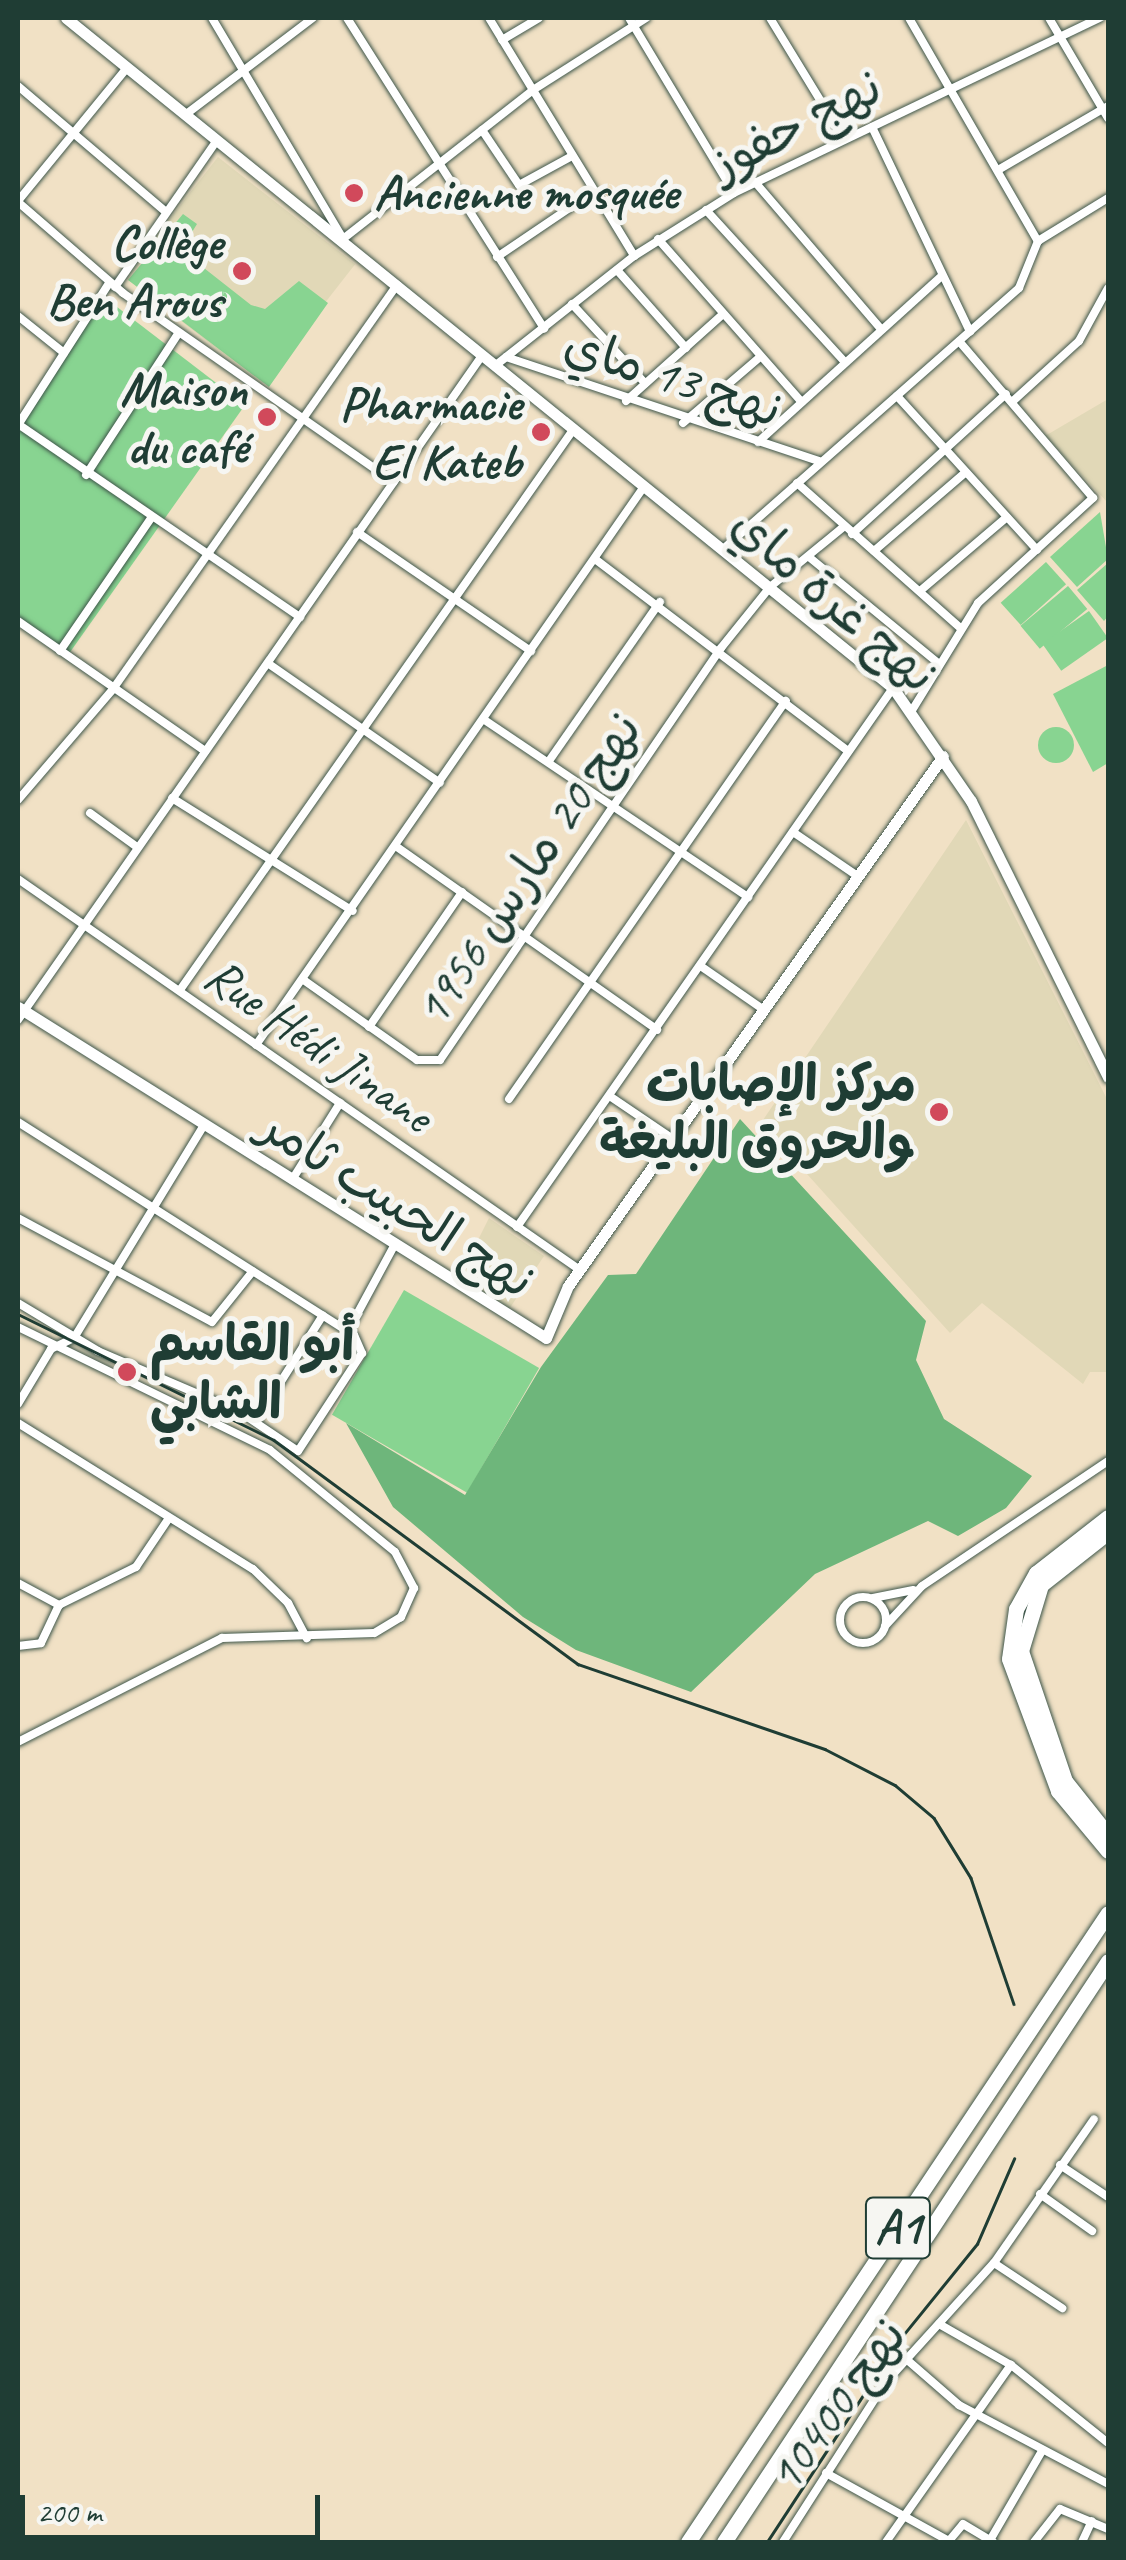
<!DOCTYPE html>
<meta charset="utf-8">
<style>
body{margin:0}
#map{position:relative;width:1126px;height:2560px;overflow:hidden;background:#f1e1c5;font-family:Caveat,"Playpen Sans Arabic",sans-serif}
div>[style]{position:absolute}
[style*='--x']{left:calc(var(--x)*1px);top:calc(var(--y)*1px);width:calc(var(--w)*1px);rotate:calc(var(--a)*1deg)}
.built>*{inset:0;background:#e1d8b7;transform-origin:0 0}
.green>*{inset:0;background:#88d491;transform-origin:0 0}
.round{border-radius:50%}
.forest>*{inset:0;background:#6eb67b}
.roads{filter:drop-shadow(0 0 2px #3e564a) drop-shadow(0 0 2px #3e564a)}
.street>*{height:8px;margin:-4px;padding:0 4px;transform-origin:4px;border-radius:4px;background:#fff}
.street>.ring{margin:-4px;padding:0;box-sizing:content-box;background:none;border:8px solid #fff;border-radius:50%}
.secondary>*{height:11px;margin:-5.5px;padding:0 5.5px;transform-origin:5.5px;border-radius:5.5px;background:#fff}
.highway>*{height:15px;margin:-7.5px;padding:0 7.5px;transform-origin:7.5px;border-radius:7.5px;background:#fff}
.tram>*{height:2.5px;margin:-1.25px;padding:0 1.25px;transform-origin:1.25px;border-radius:1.25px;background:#1f3d34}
.dots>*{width:28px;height:28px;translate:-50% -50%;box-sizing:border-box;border:5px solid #f6f6f2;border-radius:50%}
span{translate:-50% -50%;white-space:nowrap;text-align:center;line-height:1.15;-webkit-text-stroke:10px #f6f6f2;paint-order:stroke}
.shield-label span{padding:2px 8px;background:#f6f6f2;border:2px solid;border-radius:8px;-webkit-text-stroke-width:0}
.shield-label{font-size:48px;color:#1f3d34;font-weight:700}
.street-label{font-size:50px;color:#1f3d34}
.poi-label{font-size:50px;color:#1f3d34;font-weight:700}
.left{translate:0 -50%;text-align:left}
.right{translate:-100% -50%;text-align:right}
.frame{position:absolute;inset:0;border:20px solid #1f3d34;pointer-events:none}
.scale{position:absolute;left:20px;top:2495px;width:300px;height:45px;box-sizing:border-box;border:5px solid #1f3d34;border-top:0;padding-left:12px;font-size:30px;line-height:35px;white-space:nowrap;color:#1f3d34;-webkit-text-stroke:8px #f6f6f2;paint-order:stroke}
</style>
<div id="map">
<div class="built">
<div style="left:218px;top:157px;width:174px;height:152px;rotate:38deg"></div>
<div style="clip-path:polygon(1108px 399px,1108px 503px,1045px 436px)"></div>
<div style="clip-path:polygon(966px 820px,1108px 1101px,1108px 1372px,1090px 1372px,1083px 1384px,982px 1303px,950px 1333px,761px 1123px)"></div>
<div style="clip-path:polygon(489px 1218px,544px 1256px,508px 1311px,459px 1278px)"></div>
</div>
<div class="green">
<div style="clip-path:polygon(183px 214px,197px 224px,181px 250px,251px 305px,265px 309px,299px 281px,328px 303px,269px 387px,128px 280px)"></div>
<div style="clip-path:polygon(104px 297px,245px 405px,68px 655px,18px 619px,18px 425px)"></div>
<div style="clip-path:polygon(1100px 512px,1108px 559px,1077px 587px,1050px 557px)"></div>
<div style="left:1046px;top:562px;width:30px;height:61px;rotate:48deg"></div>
<div style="clip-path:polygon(1108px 563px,1108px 616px,1104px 621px,1077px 590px)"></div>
<div style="left:1068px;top:586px;width:30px;height:62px;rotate:50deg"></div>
<div style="left:1089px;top:611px;width:33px;height:57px;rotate:55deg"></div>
<div style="clip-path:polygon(1108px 665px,1108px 763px,1093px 772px,1053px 694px)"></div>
<div class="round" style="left:1038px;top:727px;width:36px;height:36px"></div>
<div style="left:404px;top:1290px;width:156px;height:144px;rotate:30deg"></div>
</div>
<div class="forest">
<div style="clip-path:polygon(740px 1119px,926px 1321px,916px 1360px,944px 1419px,1032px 1476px,1006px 1508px,958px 1536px,928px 1521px,815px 1574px,691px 1692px,576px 1650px,523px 1617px,393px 1507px,346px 1423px,465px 1495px,541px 1367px,608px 1275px,636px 1274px)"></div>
</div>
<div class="roads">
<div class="street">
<div style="--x:212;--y:18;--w:257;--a:59.3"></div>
<div style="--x:343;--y:239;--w:241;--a:-38.1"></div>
<div style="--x:533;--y:90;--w:134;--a:-32.5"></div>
<div style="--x:347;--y:18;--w:368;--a:57.6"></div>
<div style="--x:489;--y:18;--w:279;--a:58.6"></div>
<div style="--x:629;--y:18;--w:204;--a:59"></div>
<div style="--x:770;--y:18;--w:142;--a:58.6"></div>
<div style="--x:909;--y:18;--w:258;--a:60"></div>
<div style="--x:1049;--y:18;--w:116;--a:59.5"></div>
<div style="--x:502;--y:40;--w:43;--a:-30.7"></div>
<div style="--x:18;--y:86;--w:193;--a:40.4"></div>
<div style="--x:185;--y:115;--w:161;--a:-37.2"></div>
<div style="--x:872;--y:127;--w:227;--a:64.4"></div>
<div style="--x:482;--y:130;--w:66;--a:56.1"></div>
<div style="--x:519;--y:185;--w:60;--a:-28.7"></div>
<div style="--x:998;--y:170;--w:127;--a:-30.2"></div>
<div style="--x:755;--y:182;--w:194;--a:49.4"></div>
<div style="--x:18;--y:201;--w:172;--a:-50.7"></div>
<div style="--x:18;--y:202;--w:139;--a:40.9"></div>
<div style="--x:123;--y:293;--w:330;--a:34.9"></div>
<div style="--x:706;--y:210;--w:206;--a:47.6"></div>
<div style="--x:658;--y:239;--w:216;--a:48.6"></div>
<div style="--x:497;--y:257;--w:116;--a:-34.1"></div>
<div style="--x:617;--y:270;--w:104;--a:48.5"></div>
<div style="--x:115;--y:287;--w:179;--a:-55.2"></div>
<div style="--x:572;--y:304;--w:108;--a:47.3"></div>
<div style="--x:18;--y:316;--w:59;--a:38.8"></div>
<div style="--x:506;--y:357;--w:330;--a:18.4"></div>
<div style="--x:496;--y:365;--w:176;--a:-38.3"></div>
<div style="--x:634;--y:256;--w:118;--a:-32.2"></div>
<div style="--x:734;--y:193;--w:406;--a:-25.6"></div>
<div style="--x:897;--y:396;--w:208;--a:47.7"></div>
<div style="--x:626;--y:401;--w:130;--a:-41.9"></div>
<div style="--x:1013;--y:401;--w:89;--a:-42.3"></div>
<div style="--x:1079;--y:341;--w:60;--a:-61.3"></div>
<div style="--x:683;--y:423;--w:101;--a:-40.6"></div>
<div style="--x:18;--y:424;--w:342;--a:34.4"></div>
<div style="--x:18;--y:425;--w:169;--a:-57.3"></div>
<div style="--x:758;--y:442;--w:248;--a:-42.1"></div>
<div style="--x:86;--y:475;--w:168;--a:-56.9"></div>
<div style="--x:797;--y:483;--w:217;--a:41.6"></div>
<div style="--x:357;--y:532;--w:211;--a:34.4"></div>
<div style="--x:852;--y:534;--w:208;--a:-42.3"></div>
<div style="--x:722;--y:550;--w:396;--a:-41.4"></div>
<div style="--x:1019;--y:288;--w:51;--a:-68"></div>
<div style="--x:1038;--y:241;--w:82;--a:-31.6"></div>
<div style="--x:874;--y:551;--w:121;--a:-40.7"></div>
<div style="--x:809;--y:557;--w:167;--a:39.4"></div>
<div style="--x:595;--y:559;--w:318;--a:37.2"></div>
<div style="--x:920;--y:591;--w:114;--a:-40.4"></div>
<div style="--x:18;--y:621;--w:228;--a:34.8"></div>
<div style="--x:60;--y:651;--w:161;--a:-55.6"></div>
<div style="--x:269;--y:664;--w:208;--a:34.8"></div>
<div style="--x:911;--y:712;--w:128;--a:-58.4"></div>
<div style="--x:978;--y:603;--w:156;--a:-42.4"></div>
<div style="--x:1093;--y:498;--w:206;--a:-130.5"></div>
<div style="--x:486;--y:721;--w:316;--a:33.9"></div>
<div style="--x:549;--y:761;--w:194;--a:-55.1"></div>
<div style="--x:172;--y:798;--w:213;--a:32"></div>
<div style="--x:18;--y:800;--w:146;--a:-49.4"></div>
<div style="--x:113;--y:689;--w:494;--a:-54.9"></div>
<div style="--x:90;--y:813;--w:58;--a:35.9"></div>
<div style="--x:793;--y:832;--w:80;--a:34.3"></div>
<div style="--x:397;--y:847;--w:318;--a:35.1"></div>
<div style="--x:18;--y:879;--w:685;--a:34.83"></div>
<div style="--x:702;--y:967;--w:75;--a:34.7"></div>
<div style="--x:305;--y:981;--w:137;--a:35.2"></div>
<div style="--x:417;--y:1060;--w:23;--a:0"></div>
<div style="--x:440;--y:1060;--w:499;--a:-55.7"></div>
<div style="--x:721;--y:648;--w:78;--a:-51.2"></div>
<div style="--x:770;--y:587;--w:93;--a:-39.3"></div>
<div style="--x:180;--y:990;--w:684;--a:-54.94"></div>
<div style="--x:18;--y:1020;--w:809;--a:-55.07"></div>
<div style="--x:369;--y:1027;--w:164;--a:-55.4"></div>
<div style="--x:256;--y:1045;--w:678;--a:-55.21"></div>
<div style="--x:611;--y:1097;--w:75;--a:34.1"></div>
<div style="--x:509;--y:1099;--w:485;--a:-55.2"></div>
<div style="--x:18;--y:1122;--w:398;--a:32.4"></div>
<div style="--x:354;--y:1335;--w:20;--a:66"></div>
<div style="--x:362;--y:1353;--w:117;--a:123.1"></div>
<div style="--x:298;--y:1451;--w:70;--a:-146.1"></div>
<div style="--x:240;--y:1412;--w:155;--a:-156.8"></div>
<div style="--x:98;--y:1351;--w:93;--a:-149"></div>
<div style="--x:292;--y:1180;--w:91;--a:-58.1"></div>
<div style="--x:18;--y:1218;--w:220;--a:28.2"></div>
<div style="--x:212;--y:1322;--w:65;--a:-51.2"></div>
<div style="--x:517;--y:1227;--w:657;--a:-55.1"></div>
<div style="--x:18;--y:1327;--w:280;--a:26"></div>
<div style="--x:270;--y:1450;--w:161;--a:39.2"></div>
<div style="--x:395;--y:1552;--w:41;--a:62.2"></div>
<div style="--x:414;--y:1588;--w:32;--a:114"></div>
<div style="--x:401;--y:1617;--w:31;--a:149"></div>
<div style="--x:374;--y:1633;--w:152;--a:178.1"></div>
<div style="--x:222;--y:1638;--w:229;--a:153"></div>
<div style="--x:348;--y:1331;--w:99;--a:-61.6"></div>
<div style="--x:18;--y:1404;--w:64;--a:-59"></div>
<div style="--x:51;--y:1349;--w:25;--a:-26"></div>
<div style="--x:74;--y:1338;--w:250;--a:-58.6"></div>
<div style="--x:256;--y:1421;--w:125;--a:-57.7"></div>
<div style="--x:18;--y:1423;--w:277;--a:31.9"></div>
<div style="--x:253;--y:1569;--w:49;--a:44.2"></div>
<div style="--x:288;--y:1603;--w:40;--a:62"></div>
<div style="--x:18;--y:1583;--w:47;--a:28.2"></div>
<div style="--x:59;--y:1605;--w:86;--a:-26.3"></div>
<div style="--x:136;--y:1567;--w:59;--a:-56"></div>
<div class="ring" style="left:840px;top:1597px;width:38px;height:38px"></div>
<div style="--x:873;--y:1598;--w:41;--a:-11.3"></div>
<div style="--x:885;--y:1626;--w:54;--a:-47.2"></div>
<div style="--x:922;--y:1586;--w:224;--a:-33.9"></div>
<div style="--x:18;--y:1646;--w:23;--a:-7"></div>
<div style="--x:41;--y:1643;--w:42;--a:-64.7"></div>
<div style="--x:1060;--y:2165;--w:58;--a:33.7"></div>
<div style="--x:1040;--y:2194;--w:64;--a:35.4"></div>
<div style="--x:994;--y:2263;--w:82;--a:33.5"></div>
<div style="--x:939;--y:2324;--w:83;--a:29.7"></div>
<div style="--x:1011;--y:2365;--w:124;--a:38.8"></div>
<div style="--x:905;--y:2358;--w:72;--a:41"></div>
<div style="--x:959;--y:2405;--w:169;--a:27.9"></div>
<div style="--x:826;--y:2473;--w:141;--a:28.9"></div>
<div style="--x:783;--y:2542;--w:189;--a:-57.3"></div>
<div style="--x:885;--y:2383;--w:162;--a:-47.8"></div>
<div style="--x:994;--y:2263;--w:175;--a:-55.2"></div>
<div style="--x:886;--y:2542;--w:217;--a:-54.8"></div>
<div style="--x:948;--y:2542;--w:23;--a:-50"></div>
<div style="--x:963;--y:2524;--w:35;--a:31"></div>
<div style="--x:989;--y:2542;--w:105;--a:-59.8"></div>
<div style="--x:1034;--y:2542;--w:42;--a:-51.8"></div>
<div style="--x:1060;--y:2509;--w:52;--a:22.6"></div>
<div style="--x:1082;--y:2542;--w:23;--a:-65"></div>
</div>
<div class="secondary">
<div style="--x:66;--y:18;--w:1064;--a:39.01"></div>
<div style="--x:893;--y:688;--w:137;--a:55.4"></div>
<div style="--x:971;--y:801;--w:308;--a:63.6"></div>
<div style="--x:18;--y:1007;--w:623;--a:32.08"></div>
<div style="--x:546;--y:1338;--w:56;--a:-67.1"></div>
<div style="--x:568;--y:1286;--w:649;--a:-54.72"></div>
</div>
<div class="highway">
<div style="--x:1108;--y:1517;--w:91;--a:142.1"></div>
<div style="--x:1036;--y:1573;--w:41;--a:119.1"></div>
<div style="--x:1016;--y:1609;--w:50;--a:98"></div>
<div style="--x:1009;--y:1659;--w:141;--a:69.6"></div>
<div style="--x:1058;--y:1791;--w:78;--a:50.2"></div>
<div style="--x:1108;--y:1532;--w:85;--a:141.7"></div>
<div style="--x:1041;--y:1585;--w:69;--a:106.9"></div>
<div style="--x:1021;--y:1651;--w:137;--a:71.3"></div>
<div style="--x:1065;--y:1781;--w:69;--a:51.5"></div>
<div style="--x:688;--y:2542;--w:756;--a:-56.27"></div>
<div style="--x:724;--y:2542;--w:696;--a:-56.54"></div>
</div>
</div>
<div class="tram">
<div style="--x:18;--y:1314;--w:285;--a:26.2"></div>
<div style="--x:274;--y:1440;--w:378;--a:36.4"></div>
<div style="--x:578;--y:1664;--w:261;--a:19"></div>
<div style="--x:825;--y:1749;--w:79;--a:27.2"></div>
<div style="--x:895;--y:1785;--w:51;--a:40.2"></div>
<div style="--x:934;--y:1818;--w:70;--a:58.3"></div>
<div style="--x:971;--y:1878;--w:133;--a:71.2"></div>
<div style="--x:767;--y:2542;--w:243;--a:-56.8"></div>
<div style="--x:900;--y:2339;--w:122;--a:-51"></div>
<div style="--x:977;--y:2244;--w:93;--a:-66.5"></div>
</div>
<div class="dots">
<div style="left:354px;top:193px;background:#d1495b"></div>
<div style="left:242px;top:271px;background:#d1495b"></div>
<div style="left:267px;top:417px;background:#d1495b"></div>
<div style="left:541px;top:432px;background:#d1495b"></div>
<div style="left:939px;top:1112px;background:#d1495b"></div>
<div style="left:127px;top:1372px;background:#d1495b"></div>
</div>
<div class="shield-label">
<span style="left:898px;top:2228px">A1</span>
</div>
<div class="street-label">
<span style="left:796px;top:125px;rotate:-27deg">نهج حفوز</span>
<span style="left:673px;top:377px;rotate:18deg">نهج 13 ماي</span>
<span style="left:834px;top:600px;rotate:41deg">نهج غرة ماي</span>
<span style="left:528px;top:869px;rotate:-56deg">نهج 20 مارس 1956</span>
<span style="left:319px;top:1045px;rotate:35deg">Rue Hédi Jinane</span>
<span style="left:397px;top:1203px;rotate:32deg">نهج الحبيب ثامر</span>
<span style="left:837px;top:2405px;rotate:-54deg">نهج 10400</span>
</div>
<div class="poi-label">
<span class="left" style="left:374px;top:193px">Ancienne mosquée</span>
<span class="right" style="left:222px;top:271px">Collège<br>Ben Arous</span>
<span class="right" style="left:247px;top:417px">Maison<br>du café</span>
<span class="right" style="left:521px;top:432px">Pharmacie<br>El Kateb</span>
<span class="right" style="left:916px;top:1112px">مركز الإصابات<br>والحروق البليغة</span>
<span class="left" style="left:150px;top:1372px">أبو القاسم<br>الشابي</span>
</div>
<div class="frame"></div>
<div class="scale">200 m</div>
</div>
